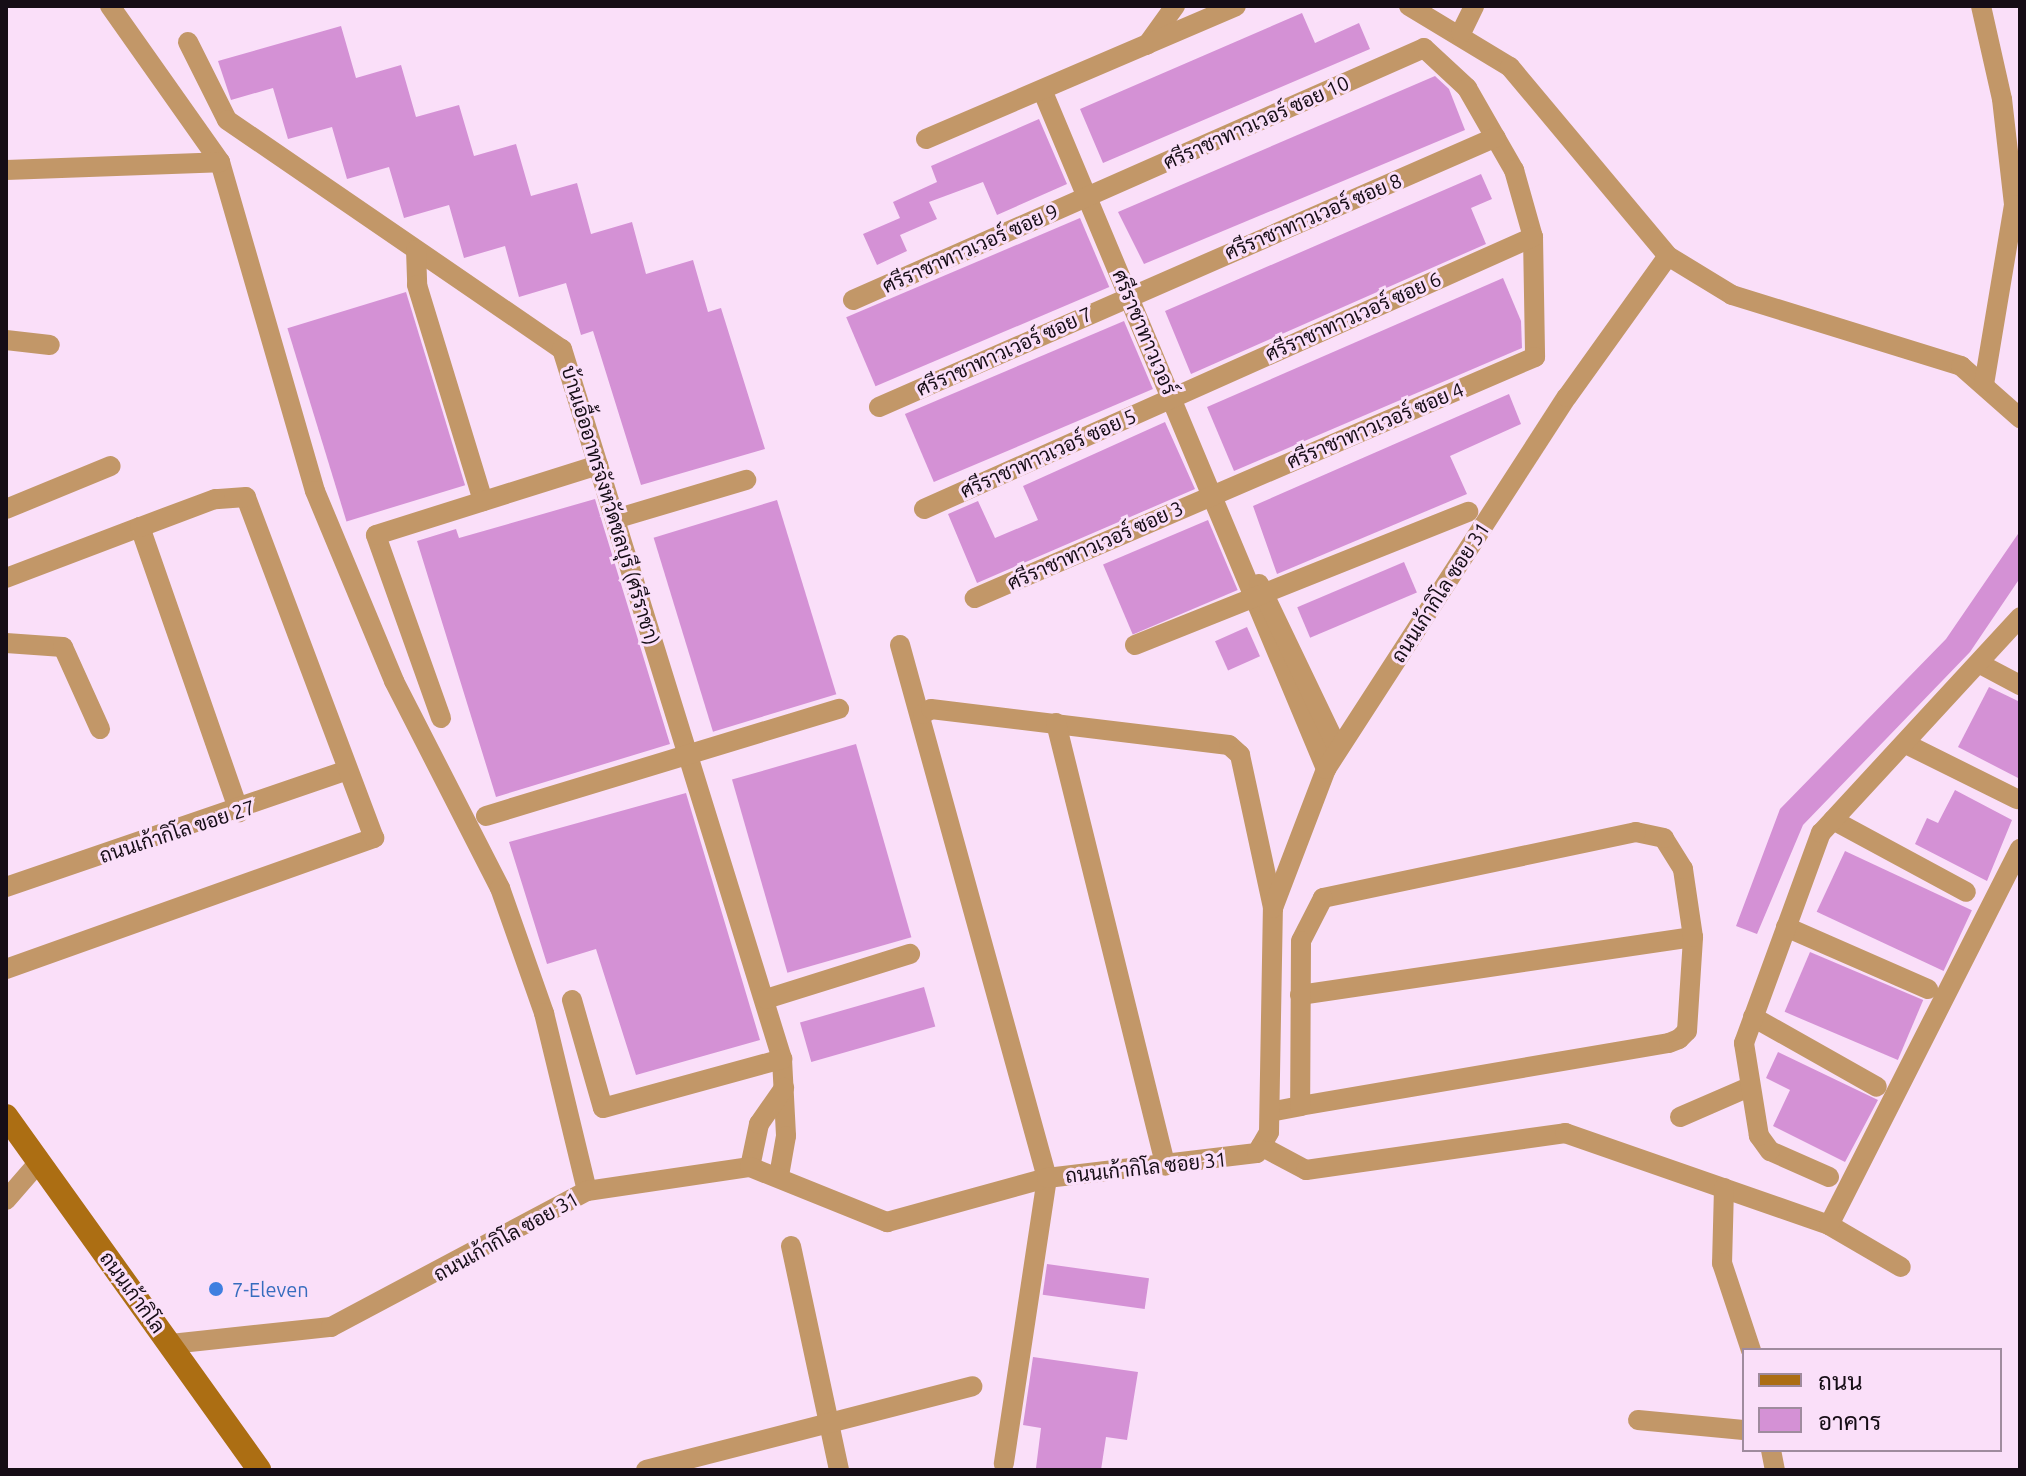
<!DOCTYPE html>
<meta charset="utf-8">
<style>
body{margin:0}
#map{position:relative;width:2026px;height:1476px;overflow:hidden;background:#fadff9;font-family:Ubuntu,Sarabun,sans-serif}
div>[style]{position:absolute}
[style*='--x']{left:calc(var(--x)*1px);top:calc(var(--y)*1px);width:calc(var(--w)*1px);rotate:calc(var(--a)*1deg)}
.building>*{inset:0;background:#d491d5;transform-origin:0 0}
.minor>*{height:20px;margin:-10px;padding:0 10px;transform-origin:10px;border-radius:10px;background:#c29768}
.secondary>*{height:24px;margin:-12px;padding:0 12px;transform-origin:12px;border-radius:12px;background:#ac6e13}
.dots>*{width:22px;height:22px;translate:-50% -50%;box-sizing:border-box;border:4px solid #fadff9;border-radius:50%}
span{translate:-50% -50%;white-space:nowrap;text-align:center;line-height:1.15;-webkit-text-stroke:6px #fadff9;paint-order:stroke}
.street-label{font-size:20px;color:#160d16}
.shop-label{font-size:20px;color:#366cbe}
.left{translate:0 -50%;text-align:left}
.frame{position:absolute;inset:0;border:8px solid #160d16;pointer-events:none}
.legend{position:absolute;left:1742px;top:1348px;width:260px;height:104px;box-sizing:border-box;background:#fadff9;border:2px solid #9f8b9e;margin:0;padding:10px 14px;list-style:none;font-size:24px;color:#160d16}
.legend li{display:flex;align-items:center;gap:16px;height:40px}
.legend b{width:40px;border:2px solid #9f8b9e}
</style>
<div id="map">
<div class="building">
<div style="clip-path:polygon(1302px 13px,1315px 43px,1359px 23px,1370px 49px,1103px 163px,1080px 109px)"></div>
<div style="clip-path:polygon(341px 26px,356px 78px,401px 65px,416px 117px,459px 105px,474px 156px,516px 144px,531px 196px,577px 183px,591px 234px,632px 222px,646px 274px,693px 260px,708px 312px,721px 308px,765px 449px,641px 485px,593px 331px,581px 335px,566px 283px,519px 297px,505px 246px,464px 258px,449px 205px,404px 218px,389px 167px,347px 179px,332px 127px,288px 139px,273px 88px,231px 100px,218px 61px)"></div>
<div style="clip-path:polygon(1435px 76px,1449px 89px,1465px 130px,1144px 264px,1118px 212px)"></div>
<div style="clip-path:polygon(1039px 119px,1067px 184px,997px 215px,983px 182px,929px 202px,937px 219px,900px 235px,907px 251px,877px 265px,863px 234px,900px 218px,893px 202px,937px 182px,931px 166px)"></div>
<div style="clip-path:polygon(1481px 174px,1492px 199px,1471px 208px,1486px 244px,1191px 374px,1165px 311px)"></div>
<div style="left:1080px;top:218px;width:75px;height:254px;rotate:67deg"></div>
<div style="clip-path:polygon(1503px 278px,1521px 321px,1522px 348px,1234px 471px,1207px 407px)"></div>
<div style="left:406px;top:292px;width:202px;height:124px;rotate:73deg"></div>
<div style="left:1124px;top:321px;width:74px;height:238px;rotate:67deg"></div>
<div style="clip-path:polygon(1509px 394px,1521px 424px,1450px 456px,1467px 494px,1277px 574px,1253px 506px)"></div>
<div style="clip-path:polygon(1165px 422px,1195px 489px,977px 583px,948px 514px,978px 501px,995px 538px,1038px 520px,1023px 486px)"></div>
<div style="clip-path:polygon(595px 499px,670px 744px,496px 797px,417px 541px,456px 529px,459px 538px)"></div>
<div style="left:777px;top:500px;width:203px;height:129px;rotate:73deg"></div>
<div style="left:1208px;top:520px;width:76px;height:114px;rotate:67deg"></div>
<div style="clip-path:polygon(2020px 531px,2020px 578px,1970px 652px,1803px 825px,1757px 934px,1736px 926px,1780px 809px,1946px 639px)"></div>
<div style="left:1404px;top:562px;width:33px;height:116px;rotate:67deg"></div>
<div style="left:1247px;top:627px;width:32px;height:35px;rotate:66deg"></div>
<div style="clip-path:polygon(1989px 687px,2020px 702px,2020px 779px,1958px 747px)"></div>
<div style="left:856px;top:744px;width:201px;height:129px;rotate:74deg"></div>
<div style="clip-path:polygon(1955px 790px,2012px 820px,1987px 881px,1915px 844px,1927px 818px,1938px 823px)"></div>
<div style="clip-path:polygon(686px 793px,760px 1040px,636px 1075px,596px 949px,547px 964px,509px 842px)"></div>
<div style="left:1845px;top:851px;width:140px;height:67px;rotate:25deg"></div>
<div style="left:1810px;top:952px;width:123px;height:65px;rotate:23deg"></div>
<div style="left:924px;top:987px;width:41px;height:129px;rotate:74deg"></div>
<div style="clip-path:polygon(1778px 1052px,1878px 1100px,1845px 1162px,1773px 1126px,1790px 1090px,1766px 1078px)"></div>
<div style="left:1047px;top:1264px;width:103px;height:31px;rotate:8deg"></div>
<div style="clip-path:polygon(1033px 1357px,1138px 1372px,1127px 1440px,1106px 1437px,1101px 1470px,1036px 1468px,1041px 1428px,1023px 1425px)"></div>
</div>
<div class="minor">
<div style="--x:110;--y:6;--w:191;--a:54.8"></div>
<div style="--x:220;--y:162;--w:342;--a:73.9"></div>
<div style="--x:315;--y:491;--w:206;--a:67.4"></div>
<div style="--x:394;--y:681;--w:233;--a:62.9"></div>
<div style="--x:500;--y:888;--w:133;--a:70.6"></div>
<div style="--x:544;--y:1013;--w:183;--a:76.4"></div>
<div style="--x:1409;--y:6;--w:118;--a:31.1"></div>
<div style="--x:1510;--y:67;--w:246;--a:50.1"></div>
<div style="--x:1668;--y:256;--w:75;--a:31.4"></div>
<div style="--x:1732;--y:295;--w:240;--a:17.2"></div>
<div style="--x:1961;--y:366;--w:79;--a:41.4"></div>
<div style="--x:1981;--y:6;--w:95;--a:77.3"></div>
<div style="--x:2002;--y:99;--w:107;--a:83.5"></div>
<div style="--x:2014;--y:205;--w:181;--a:99.5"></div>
<div style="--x:1461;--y:33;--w:30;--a:-64"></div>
<div style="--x:188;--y:42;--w:87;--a:63.4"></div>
<div style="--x:227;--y:120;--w:406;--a:34.4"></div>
<div style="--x:562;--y:349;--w:743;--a:72.78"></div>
<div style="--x:782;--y:1059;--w:77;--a:87"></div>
<div style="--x:786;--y:1136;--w:40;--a:100"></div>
<div style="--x:1147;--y:45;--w:48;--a:-54.3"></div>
<div style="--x:1043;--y:92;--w:734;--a:67.31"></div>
<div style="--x:926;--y:139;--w:337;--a:-23.2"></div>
<div style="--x:6;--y:170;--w:214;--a:-2.1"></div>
<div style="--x:416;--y:250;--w:35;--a:88"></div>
<div style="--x:417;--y:285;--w:226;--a:73"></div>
<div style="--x:853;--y:300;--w:624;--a:-23.81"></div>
<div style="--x:1424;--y:48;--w:59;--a:42.9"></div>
<div style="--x:1467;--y:88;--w:95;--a:60.2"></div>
<div style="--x:1514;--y:170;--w:70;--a:74.2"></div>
<div style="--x:1533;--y:237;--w:120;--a:89"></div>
<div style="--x:1535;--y:357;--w:610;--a:156.72"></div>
<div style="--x:6;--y:340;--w:44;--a:6.5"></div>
<div style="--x:879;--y:407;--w:673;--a:-23.63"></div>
<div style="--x:6;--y:509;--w:113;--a:-22.3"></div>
<div style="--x:924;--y:509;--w:667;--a:-24.07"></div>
<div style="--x:615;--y:519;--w:137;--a:-16.6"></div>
<div style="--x:6;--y:578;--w:143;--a:-20.8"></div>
<div style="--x:140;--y:527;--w:302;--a:70.8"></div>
<div style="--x:1259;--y:584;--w:183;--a:64.4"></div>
<div style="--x:6;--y:643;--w:57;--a:4"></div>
<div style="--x:63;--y:647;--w:90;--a:65.7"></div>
<div style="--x:900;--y:645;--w:553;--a:74.58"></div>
<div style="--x:1047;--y:1178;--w:289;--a:98.6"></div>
<div style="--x:1135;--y:645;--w:359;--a:-21.8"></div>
<div style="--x:1982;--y:665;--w:43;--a:27.8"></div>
<div style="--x:923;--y:714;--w:9;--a:-32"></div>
<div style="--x:931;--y:709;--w:300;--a:6.9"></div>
<div style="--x:1229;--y:745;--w:15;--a:42"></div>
<div style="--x:1240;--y:755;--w:157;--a:77.8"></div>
<div style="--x:441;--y:718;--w:194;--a:-109.6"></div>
<div style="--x:376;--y:535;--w:233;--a:-17.5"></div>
<div style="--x:1056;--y:723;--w:456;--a:76.1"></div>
<div style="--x:1906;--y:744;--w:124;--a:26.4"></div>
<div style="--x:486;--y:816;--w:369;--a:-16.9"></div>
<div style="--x:1833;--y:820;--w:151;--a:28.4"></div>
<div style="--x:6;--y:887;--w:361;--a:-18.9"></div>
<div style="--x:1786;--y:927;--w:155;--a:23.6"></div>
<div style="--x:6;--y:969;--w:391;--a:-19.6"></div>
<div style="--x:374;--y:838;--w:364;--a:-110.6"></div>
<div style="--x:246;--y:497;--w:31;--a:176"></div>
<div style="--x:215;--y:499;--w:80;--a:159.5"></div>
<div style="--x:1300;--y:995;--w:397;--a:-8.4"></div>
<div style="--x:766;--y:999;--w:151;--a:-17.4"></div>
<div style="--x:572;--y:1000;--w:112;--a:74"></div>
<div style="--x:603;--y:1108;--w:186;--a:-15.3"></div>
<div style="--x:1753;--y:1017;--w:142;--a:29.4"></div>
<div style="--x:1270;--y:1112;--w:31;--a:-11"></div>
<div style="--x:1300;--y:1106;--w:374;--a:-9.7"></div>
<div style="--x:1669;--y:1043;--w:11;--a:-22"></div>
<div style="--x:1679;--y:1039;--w:11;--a:-45"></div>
<div style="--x:1687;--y:1031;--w:94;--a:-86.3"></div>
<div style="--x:1693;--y:937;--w:69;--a:-98.4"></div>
<div style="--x:1683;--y:869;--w:36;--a:-122"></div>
<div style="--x:1664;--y:838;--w:29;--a:-168"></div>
<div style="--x:1636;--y:832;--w:320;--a:168.1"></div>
<div style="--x:1323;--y:898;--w:48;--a:117.1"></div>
<div style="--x:1301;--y:941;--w:165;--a:90.3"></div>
<div style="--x:1680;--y:1117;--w:75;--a:-23.5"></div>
<div style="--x:1261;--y:1146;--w:51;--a:28.1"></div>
<div style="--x:1306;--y:1170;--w:262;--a:-8.1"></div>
<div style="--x:1565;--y:1133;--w:280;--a:19.2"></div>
<div style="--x:1829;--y:1225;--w:83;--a:30.3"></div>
<div style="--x:750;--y:1167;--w:44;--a:-78.2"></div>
<div style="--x:759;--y:1124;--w:44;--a:-55.2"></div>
<div style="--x:1829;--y:1177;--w:64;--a:-156.2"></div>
<div style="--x:1770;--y:1151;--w:19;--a:-126"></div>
<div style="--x:1759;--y:1136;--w:94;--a:-99.2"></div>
<div style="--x:1744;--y:1043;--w:224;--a:-69.9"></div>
<div style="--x:1821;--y:833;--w:294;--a:-47.3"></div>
<div style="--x:1724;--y:1188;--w:75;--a:91.5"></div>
<div style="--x:1722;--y:1263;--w:92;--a:71.6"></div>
<div style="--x:6;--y:1200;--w:50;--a:-49"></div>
<div style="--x:1829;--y:1225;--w:422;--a:-63.1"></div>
<div style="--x:791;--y:1246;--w:229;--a:77.9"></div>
<div style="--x:171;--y:1344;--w:161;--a:-6.1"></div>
<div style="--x:331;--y:1327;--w:290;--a:-28"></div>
<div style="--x:587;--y:1191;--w:165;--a:-8.4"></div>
<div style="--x:750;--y:1167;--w:148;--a:21.9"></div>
<div style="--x:887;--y:1222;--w:166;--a:-15.4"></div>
<div style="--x:1047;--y:1178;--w:211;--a:-6.8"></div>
<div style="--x:1257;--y:1153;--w:24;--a:-60"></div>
<div style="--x:1269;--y:1132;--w:224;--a:-89"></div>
<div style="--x:1273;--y:908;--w:149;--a:-69.1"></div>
<div style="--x:1326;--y:769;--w:443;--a:-57.1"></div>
<div style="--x:1567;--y:397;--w:173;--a:-54.4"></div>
<div style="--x:1638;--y:1420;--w:106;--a:5.4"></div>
<div style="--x:1771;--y:1450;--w:20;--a:79"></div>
<div style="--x:646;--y:1470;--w:337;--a:-14.4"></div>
</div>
<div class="secondary">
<div style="--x:6;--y:1116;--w:435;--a:54.4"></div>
</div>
<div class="dots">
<div style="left:216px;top:1289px;background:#3f7fe0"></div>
</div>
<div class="street-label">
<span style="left:1256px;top:122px;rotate:-24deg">ศรีราชาทาวเวอร์ ซอย 10</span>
<span style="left:1313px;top:216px;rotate:-23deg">ศรีราชาทาวเวอร์ ซอย 8</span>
<span style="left:970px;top:248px;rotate:-24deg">ศรีราชาทาวเวอร์ ซอย 9</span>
<span style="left:1353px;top:316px;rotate:-24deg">ศรีราชาทาวเวอร์ ซอย 6</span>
<span style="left:1145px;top:332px;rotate:67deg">ศรีราชาทาวเวอร์</span>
<span style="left:1004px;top:351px;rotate:-24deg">ศรีราชาทาวเวอร์ ซอย 7</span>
<span style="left:1375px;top:425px;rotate:-23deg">ศรีราชาทาวเวอร์ ซอย 4</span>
<span style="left:1048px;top:453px;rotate:-24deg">ศรีราชาทาวเวอร์ ซอย 5</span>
<span style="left:611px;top:505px;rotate:73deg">บ้านเอื้ออาทรจังหวัดชลบุรี (ศรีราชา)</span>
<span style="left:1095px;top:545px;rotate:-24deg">ศรีราชาทาวเวอร์ ซอย 3</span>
<span style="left:1440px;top:592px;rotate:-57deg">ถนนเก้ากิโล ซอย 31</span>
<span style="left:177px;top:831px;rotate:-18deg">ถนนเก้ากิโล ขอย 27</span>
<span style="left:1146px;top:1167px;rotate:-6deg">ถนนเก้ากิโล ซอย 31</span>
<span style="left:506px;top:1236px;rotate:-29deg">ถนนเก้ากิโล ซอย 31</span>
<span style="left:133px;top:1292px;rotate:54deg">ถนนเก้ากิโล</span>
</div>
<div class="shop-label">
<span class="left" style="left:232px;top:1289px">7-Eleven</span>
</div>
<div class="frame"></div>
<ul class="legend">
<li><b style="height:10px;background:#ac6e13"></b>ถนน</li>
<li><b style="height:22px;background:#d491d5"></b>อาคาร</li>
</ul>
</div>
